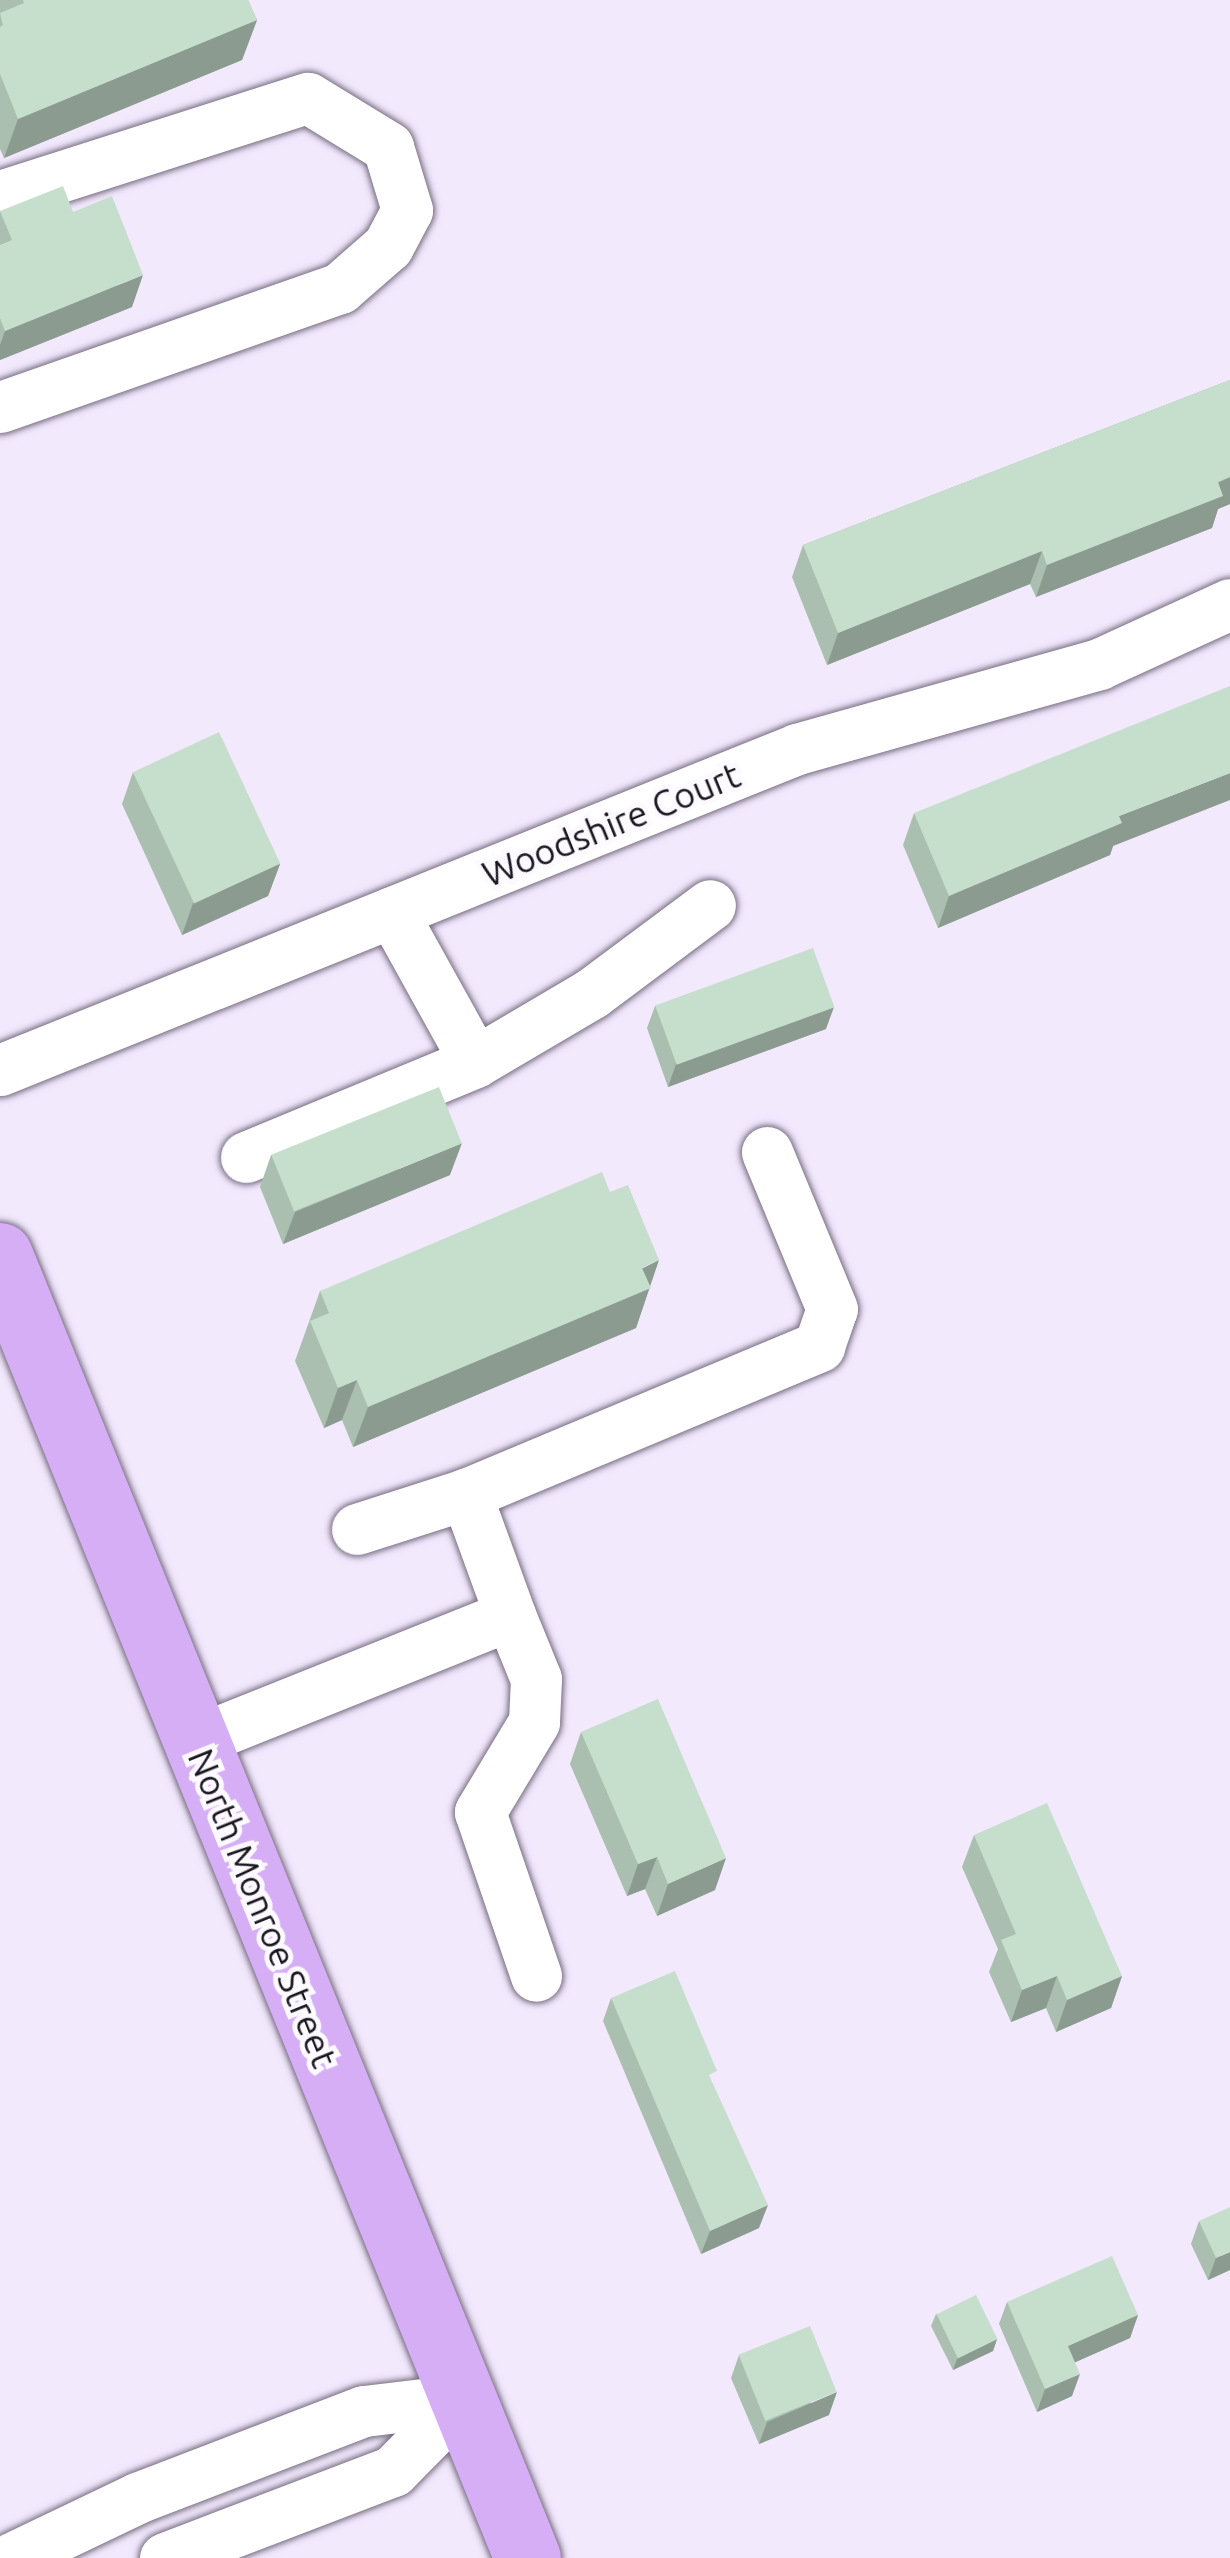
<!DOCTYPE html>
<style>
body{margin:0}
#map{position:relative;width:1230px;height:2558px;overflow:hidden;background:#f3e9fd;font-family:Ubuntu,sans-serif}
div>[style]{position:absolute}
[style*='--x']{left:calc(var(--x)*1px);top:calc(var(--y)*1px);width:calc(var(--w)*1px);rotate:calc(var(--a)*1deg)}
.roads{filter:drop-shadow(0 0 3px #786d82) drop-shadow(0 0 3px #786d82)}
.minor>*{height:51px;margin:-25.5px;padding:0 25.5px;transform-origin:25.5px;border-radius:25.5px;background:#fff}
.major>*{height:66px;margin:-33px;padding:0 33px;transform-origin:33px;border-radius:33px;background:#d6aef5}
.wall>*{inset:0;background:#aabfaf}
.shaded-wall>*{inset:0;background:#8b9b8f}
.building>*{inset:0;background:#c6decc;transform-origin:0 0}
span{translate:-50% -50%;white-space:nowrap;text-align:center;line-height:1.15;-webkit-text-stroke:10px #fcfaff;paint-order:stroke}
.street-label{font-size:36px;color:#1a151e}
</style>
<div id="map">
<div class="roads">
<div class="minor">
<div style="--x:0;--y:196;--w:323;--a:-17.7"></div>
<div style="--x:308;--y:98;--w:94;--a:31.5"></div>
<div style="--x:388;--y:147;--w:66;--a:73.2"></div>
<div style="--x:407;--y:210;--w:41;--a:117.8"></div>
<div style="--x:388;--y:246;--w:64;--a:138.8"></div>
<div style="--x:340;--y:288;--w:360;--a:160.7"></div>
<div style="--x:392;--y:912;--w:171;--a:61"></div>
<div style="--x:475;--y:1062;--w:136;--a:-30.5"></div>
<div style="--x:592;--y:993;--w:147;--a:-36.7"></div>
<div style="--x:0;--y:1070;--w:859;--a:-21.94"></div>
<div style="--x:797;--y:749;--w:314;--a:-15.7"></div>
<div style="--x:1099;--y:664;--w:144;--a:-24.6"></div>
<div style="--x:246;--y:1157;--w:248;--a:-22.5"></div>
<div style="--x:357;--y:1529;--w:114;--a:-17.8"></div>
<div style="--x:466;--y:1494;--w:383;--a:-22.7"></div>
<div style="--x:819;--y:1346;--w:39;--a:-71"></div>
<div style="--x:832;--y:1309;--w:170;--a:-112.5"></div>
<div style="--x:510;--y:1615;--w:69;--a:67.9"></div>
<div style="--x:536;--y:1679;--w:43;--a:92.7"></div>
<div style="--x:534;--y:1722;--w:105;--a:121"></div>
<div style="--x:480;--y:1812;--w:173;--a:71.1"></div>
<div style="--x:195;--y:1741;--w:339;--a:-21.8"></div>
<div style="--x:510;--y:1615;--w:129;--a:-110"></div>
<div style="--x:12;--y:2558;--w:139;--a:-25.6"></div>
<div style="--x:137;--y:2498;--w:243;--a:-21"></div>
<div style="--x:364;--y:2411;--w:101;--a:-6.8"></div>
<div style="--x:165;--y:2558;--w:244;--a:-20.9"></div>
<div style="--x:393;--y:2471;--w:101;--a:-45.4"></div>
</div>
<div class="major">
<div style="--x:0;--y:1256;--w:1405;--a:67.93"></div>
</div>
</div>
<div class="wall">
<div style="clip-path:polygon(0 0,248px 0,257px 20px,242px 60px,4px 158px,0 149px)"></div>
<div style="clip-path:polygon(0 211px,73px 212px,132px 307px,0 360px)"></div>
<div style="clip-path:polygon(1230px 380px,1230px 504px,1218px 509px,1212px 528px,1036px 597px,1030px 584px,827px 665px,792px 577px,803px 545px)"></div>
<div style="clip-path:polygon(133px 772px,280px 864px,268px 896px,182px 935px,122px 804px)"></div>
<div style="clip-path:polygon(914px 813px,1113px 846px,1110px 855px,938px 928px,903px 845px)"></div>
<div style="clip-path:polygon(655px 1006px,826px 1029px,668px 1087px,647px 1028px)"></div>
<div style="clip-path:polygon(271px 1155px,450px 1175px,283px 1244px,260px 1187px)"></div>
<div style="clip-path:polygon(650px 1286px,636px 1328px,353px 1447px,342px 1420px,324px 1428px,295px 1361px,320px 1291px)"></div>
<div style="clip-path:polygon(581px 1732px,715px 1890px,657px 1916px,645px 1889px,627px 1896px,570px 1764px)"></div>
<div style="clip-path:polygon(974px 1835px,1122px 1976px,1111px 2008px,1056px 2032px,1046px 2008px,1011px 2022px,989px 1972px,998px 1949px,962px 1867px)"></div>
<div style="clip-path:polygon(611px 1998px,712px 2083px,759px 2228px,701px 2254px,603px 2021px)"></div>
<div style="clip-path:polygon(1199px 2221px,1230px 2270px,1208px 2280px,1191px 2244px)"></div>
<div style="clip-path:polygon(1007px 2302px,1138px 2315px,1130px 2338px,1075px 2362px,1072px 2396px,1037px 2412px,999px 2324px)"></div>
<div style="clip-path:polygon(936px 2314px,997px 2339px,993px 2351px,953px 2370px,931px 2326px)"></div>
<div style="clip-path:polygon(739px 2355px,829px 2415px,759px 2444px,731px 2378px)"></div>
</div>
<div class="shaded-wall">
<div style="clip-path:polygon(257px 20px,242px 60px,4px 158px,18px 119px)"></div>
<div style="clip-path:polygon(143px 275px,132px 307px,0 360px,0 345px,5px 331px)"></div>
<div style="clip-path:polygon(1230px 477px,1230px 504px,1218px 509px,1212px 528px,1036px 597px,1047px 565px)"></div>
<div style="clip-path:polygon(1042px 551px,1030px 584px,827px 665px,838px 633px)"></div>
<div style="clip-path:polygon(1230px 773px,1230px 800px,1113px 846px,1110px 855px,938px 928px,949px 896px,1119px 816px)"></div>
<div style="clip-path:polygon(280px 864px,268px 896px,182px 935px,193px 903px)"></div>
<div style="clip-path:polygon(834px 1007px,826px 1029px,668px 1087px,676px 1064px)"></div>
<div style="clip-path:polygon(462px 1143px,450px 1175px,283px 1244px,295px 1212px)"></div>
<div style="clip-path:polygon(659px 1260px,636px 1328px,353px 1447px,368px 1407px)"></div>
<div style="clip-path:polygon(357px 1380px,342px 1420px,324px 1428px,338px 1388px)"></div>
<div style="clip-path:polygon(657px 1857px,645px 1889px,627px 1896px,638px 1864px)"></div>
<div style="clip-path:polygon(726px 1858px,715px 1890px,657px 1916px,668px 1884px)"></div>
<div style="clip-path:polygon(1057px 1976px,1046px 2008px,1011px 2022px,1022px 1990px)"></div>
<div style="clip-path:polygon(1122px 1976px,1111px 2008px,1056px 2032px,1067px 2000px)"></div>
<div style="clip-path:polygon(768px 2205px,759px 2228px,701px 2254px,710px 2231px)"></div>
<div style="clip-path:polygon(1230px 2252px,1230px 2270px,1208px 2280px,1216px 2258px)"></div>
<div style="clip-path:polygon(1138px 2315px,1130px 2338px,1060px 2369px,1068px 2346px)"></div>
<div style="clip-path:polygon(997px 2339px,993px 2351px,953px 2370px,957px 2359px)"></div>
<div style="clip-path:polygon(1080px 2374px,1072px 2396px,1037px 2412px,1045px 2389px)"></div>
<div style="clip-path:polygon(837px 2392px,829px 2415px,759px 2444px,767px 2422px)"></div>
</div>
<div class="building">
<div style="clip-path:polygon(23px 0,248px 0,257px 20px,18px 119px,0 74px,0 27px,3px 25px,0 13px,24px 3px)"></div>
<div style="clip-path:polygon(63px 186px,73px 212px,112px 196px,143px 275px,5px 331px,0 318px,0 245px,12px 240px,0 211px)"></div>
<div style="clip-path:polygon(1230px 380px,1230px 477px,1218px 482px,1223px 496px,1047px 565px,1042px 551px,838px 633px,803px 545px)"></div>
<div style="clip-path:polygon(1230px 686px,1230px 773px,1119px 816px,1122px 823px,949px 896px,914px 813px)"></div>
<div style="left:219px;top:732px;width:145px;height:95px;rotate:65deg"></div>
<div style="left:813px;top:948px;width:63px;height:168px;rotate:70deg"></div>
<div style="left:439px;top:1087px;width:61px;height:181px;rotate:68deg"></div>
<div style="clip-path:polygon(602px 1172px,610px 1192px,628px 1185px,659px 1260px,642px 1268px,651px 1288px,368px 1407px,357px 1380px,338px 1388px,310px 1321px,329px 1313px,320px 1291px)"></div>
<div style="clip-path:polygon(658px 1699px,726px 1858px,668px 1884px,657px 1857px,638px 1864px,581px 1732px)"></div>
<div style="clip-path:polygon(1047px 1803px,1122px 1976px,1067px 2000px,1057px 1976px,1022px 1990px,1001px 1940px,1016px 1934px,974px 1835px)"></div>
<div style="clip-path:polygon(675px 1971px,717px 2071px,709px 2075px,768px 2205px,710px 2231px,611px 1998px)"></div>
<div style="clip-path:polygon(1230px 2207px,1230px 2252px,1216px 2258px,1199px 2221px)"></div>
<div style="clip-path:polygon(1112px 2256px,1138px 2315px,1068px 2346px,1080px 2374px,1045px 2389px,1007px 2302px)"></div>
<div style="left:976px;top:2295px;width:49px;height:44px;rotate:64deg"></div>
<div style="left:810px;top:2326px;width:71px;height:77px;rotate:68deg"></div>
</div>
<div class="street-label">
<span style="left:611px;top:824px;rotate:-22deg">Woodshire Court</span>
<span style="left:263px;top:1908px;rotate:68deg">North Monroe Street</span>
</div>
</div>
